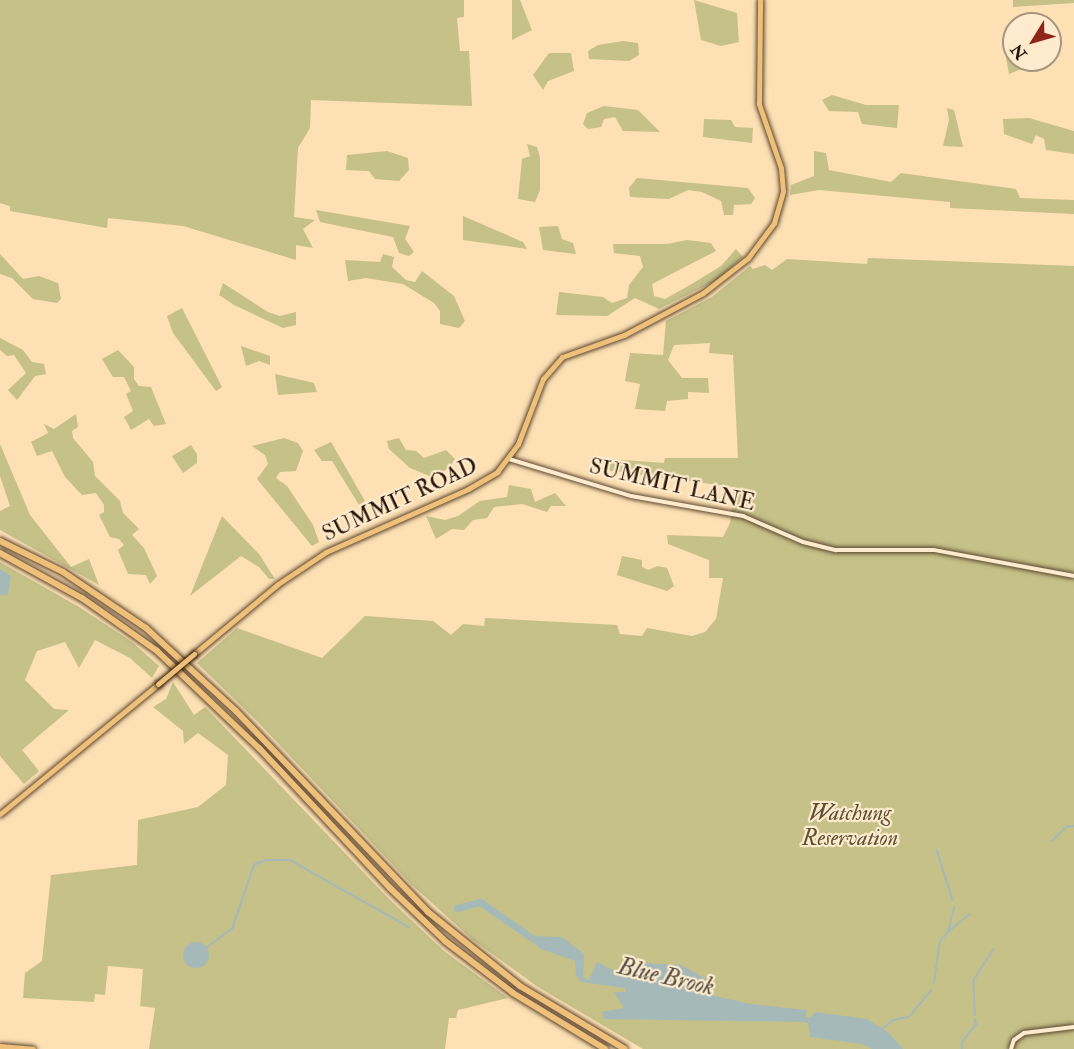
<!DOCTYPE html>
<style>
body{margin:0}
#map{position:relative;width:1074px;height:1049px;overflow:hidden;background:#fde0b3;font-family:"IM FELL Double Pica",serif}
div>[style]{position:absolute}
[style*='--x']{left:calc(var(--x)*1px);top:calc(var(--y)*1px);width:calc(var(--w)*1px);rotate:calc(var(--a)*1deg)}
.green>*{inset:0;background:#c5c188}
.water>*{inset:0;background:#a5bab8}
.round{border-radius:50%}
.stream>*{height:1.5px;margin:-0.75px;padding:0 0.75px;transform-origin:0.75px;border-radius:0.75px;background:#a5bab8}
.river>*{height:7px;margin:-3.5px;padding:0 3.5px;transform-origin:3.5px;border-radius:3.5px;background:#a5bab8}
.roads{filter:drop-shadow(0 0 2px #5c4630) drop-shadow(0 0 2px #5c4630)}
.minor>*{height:4px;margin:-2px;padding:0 2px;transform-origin:2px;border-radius:2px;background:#feebce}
.major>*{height:5px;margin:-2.5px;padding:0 2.5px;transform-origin:2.5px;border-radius:2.5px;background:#eec07a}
.highway>*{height:6px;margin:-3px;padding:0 3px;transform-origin:3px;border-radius:3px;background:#eec07a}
.bridges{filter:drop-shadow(0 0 2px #271305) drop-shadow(0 0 2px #271305)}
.major-bridge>*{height:5px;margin:-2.5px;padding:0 2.5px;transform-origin:2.5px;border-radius:2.5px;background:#eec07a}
span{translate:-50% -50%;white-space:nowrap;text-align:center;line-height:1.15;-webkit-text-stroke:4.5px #feebce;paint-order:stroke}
.street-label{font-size:22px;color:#271305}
.park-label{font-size:22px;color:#5e5033;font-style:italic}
.water-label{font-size:24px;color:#534d44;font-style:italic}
.north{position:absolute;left:1002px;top:12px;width:60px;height:60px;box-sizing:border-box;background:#feebce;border:2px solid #a8957e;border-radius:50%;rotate:233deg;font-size:16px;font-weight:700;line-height:24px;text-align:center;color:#271305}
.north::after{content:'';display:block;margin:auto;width:21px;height:27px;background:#8f2418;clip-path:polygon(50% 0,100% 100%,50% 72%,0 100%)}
</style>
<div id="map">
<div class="green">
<div style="clip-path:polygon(0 0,464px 0,464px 17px,457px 18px,460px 51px,469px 51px,472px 106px,311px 100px,310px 128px,298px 148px,294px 217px,315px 220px,303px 229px,313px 248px,296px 245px,296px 260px,183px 226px,108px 218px,107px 228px,10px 211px,10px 206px,0 203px)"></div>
<div style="clip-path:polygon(512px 0,520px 0,532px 30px,512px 40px)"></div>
<div style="clip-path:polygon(694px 0,737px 13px,739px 42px,721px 46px,701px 40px)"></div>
<div style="clip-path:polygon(1013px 0,1074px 0,1074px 3px,1013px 7px)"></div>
<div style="clip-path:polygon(623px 41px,638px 43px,639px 55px,629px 61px,589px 59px,588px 51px,598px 45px)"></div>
<div style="clip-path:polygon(549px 53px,571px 53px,574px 71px,548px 81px,543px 90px,533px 75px)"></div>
<div style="clip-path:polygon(1006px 57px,1023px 60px,1027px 67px,1009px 74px)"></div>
<div style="clip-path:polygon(832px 95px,866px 105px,899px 105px,897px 128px,862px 124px,858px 112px,829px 111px,822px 100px)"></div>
<div style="clip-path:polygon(604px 106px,638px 110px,660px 132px,623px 131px,615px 117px,604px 119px,601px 127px,588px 129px,583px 124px,587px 113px)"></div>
<div style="clip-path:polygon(947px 108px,954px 110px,963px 147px,943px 146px,949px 120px)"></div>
<div style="clip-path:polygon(1029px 118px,1074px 131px,1074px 154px,1046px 150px,1044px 139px,1036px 135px,1032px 144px,1004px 134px,1003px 119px)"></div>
<div style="clip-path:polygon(704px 119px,731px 120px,735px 127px,753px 128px,752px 143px,703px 137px)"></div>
<div style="clip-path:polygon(527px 144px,537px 147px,540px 158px,540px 190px,535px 202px,518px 199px,522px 159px,530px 156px)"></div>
<div style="clip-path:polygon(387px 151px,408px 158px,409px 170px,399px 181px,375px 179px,369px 171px,346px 170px,347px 155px)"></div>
<div style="clip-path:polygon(814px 151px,826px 153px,829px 170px,891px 182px,901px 173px,1016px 189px,1020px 198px,1074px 200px,1074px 214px,950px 208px,950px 202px,819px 190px,790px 195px,791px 185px,814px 176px)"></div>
<div style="clip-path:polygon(637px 178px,748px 188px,755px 198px,751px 204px,734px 205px,733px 215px,724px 215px,721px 201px,702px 192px,688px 190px,669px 199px,630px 197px,629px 188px)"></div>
<div style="clip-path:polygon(316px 210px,410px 226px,405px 239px,414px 252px,409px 256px,399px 253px,393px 237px,320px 222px)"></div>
<div style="clip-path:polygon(463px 216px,523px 242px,527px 249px,463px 240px)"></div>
<div style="clip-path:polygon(558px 226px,562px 239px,573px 243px,576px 254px,543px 250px,539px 227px)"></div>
<div style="clip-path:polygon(687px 240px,711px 243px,716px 251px,652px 284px,654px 296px,665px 299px,690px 285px,721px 266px,736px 249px,743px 257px,717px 280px,659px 309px,635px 298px,607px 316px,556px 315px,559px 292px,603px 297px,612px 303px,627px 298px,629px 285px,643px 267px,640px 256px,614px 253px,613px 244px,667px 244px)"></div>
<div style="clip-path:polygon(0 254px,23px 279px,39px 276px,58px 283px,61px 299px,57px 303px,33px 299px,12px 278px,0 274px)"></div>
<div style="clip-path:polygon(383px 254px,394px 257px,392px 267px,406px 280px,415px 282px,422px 271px,454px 296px,465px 321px,459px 328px,440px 324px,440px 311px,434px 303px,403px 284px,366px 278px,348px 281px,345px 260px,380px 262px)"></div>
<div style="clip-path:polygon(868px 258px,1074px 266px,1074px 1049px,643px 1049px,538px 987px,473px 940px,411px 884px,258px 722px,197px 663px,237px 628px,322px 658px,365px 616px,433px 621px,451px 635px,463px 624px,484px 626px,485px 618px,617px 625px,620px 634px,642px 636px,647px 628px,692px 636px,705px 632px,716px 619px,723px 578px,709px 578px,709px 560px,668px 544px,667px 535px,723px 537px,730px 523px,734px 487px,611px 471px,597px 458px,664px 463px,665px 458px,738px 458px,733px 355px,709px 353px,710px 343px,674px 345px,668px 360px,682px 378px,708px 378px,709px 393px,688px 392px,688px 399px,667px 401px,665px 411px,635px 409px,640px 384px,625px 381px,630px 353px,663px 355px,666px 321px,712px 297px,750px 266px,753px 269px,765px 265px,772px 270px,787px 259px,867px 264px)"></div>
<div style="clip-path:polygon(223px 283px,268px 312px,280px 316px,296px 312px,296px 325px,283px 328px,234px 305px,219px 295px)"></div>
<div style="clip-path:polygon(182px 308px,222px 387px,216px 391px,173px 333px,167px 316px)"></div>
<div style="clip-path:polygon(0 338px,23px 350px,32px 362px,44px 364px,46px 374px,35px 376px,17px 400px,8px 390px,26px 373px,14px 355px,7px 356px,0 350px)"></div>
<div style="clip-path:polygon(241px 346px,270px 356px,270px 365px,259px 361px,246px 366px)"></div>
<div style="clip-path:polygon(118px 350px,134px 367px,134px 379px,139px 386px,151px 387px,166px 424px,154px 426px,149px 419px,131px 430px,124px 417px,133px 411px,126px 394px,131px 391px,124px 377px,113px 377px,102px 359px)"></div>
<div style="clip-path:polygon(275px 374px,314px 383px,317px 392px,278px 395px)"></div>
<div style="clip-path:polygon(76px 414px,78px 427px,72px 431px,73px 438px,93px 462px,95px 476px,120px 501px,123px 513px,139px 529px,132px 535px,144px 548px,157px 576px,150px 584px,146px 575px,128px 574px,118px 550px,124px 545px,119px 539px,110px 537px,99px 515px,104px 512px,104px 505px,96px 493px,82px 495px,65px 477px,52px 451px,37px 456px,31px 442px,48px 433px,44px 424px,54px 429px)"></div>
<div style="clip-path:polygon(284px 438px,298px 443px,303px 451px,296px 471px,280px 472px,276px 478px,287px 486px,313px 525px,319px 542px,312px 546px,257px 479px,268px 464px,265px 455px,252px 446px)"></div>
<div style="clip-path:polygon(399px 438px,406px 450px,416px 451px,424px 458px,446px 450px,455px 459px,449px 468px,432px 477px,410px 468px,389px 449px,387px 441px)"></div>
<div style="clip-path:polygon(331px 442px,365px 501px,359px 505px,332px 461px,322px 461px,314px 450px)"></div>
<div style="clip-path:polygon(0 444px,30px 515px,71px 567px,89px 559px,99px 585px,0 530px,0 511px,10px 506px,0 476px)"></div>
<div style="clip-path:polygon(191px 445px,197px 454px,197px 463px,183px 473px,172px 456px)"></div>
<div style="clip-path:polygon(509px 485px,531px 489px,535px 502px,555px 493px,566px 506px,551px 506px,547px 512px,522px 504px,494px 507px,487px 518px,473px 520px,464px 530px,452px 529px,436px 539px,426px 516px,445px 520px,458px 516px,480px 501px,507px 497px)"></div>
<div style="clip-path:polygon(222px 516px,259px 554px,275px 579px,269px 579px,259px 567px,241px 556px,190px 596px)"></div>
<div style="clip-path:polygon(622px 556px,642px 560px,642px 567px,648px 570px,658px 566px,667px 568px,674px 586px,667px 591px,617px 575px)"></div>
<div style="clip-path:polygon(0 562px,79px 607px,132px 642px,159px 666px,152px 678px,130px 658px,95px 640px,79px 668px,65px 642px,37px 651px,25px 680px,54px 709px,69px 710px,22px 750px,39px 771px,24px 784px,0 756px)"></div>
<div style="clip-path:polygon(173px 682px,194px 715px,205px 707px,389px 899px,444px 951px,508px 998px,458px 1010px,456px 1018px,449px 1018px,445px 1049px,149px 1049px,155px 1008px,140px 1006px,143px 969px,108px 966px,105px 995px,95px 994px,94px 1002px,23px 998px,25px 973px,42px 961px,51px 875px,137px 865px,138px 820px,198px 807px,226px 785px,228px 755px,198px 733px,184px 744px,183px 731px,153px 707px,166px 699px)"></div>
</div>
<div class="water">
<div style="clip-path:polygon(0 569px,11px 576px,8px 595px,0 595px)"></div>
<div style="clip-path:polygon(525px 936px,562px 937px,584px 954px,583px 977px,589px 980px,597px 962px,625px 976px,641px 963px,681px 965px,708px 980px,677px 979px,698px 992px,750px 1004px,807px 1010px,806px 1017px,810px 1018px,815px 1012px,867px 1019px,889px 1033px,903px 1049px,872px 1049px,862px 1044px,810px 1037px,808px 1023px,804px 1022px,604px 1019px,602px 1012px,624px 1008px,614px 992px,626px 992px,625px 988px,581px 982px,576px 975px,575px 961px,541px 949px)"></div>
<div class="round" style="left:183px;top:942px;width:26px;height:26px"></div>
</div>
<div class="stream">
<div style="--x:1052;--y:841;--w:20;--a:-45"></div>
<div style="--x:1066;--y:827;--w:8;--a:-7"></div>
<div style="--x:937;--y:850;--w:52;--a:72.3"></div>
<div style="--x:949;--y:931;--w:26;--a:-39"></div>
<div style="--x:207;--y:947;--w:31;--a:-36"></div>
<div style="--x:232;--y:929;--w:68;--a:-71"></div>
<div style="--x:254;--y:865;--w:13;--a:-23"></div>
<div style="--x:266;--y:860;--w:24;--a:0"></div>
<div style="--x:290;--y:860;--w:137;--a:29.4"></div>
<div style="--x:934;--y:983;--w:42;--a:-81.9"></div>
<div style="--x:940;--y:941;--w:12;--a:-48"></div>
<div style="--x:948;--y:932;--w:25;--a:-76"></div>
<div style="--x:975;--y:1015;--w:34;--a:-93"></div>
<div style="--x:973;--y:981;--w:38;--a:-57"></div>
<div style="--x:882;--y:1029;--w:14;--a:-39"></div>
<div style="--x:893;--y:1020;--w:16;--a:-11"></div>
<div style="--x:909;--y:1017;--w:34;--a:-50"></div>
<div style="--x:962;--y:1049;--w:7;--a:-90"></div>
<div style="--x:962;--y:1042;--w:22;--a:-51"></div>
<div style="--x:976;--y:1025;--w:5;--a:-101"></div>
</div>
<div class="river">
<div style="--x:457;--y:908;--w:24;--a:-15"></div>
<div style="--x:480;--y:902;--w:63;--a:34.7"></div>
</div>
<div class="roads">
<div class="minor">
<div style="--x:509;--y:459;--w:127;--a:16.9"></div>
<div style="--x:631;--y:496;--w:114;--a:10.1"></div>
<div style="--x:743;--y:516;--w:65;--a:23.4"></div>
<div style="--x:803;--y:542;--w:34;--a:14"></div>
<div style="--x:836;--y:550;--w:98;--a:0"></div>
<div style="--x:934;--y:550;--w:142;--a:10.5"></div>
<div style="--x:1011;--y:1049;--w:9;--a:-72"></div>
<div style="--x:1014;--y:1040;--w:12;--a:-35"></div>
<div style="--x:1024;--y:1033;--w:50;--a:-6.8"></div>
</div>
<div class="major">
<div style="--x:194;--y:654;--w:109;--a:-39.8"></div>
<div style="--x:278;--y:584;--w:58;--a:-33.7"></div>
<div style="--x:326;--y:552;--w:155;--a:-23.9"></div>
<div style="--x:468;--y:489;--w:34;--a:-30"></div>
<div style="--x:497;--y:472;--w:35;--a:-53"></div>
<div style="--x:518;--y:444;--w:70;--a:-69"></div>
<div style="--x:543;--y:379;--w:29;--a:-49"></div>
<div style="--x:562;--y:357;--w:66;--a:-19.5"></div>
<div style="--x:624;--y:335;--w:89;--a:-28"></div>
<div style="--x:703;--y:293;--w:57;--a:-37.9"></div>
<div style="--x:748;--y:258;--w:44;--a:-53.4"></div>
<div style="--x:774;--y:223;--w:33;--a:-74"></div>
<div style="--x:783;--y:191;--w:23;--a:-95"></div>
<div style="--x:781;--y:168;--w:68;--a:-109"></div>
<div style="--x:759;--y:104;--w:104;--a:-89.4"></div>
<div style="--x:0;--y:814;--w:205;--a:-39.4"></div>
<div style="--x:0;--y:1046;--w:33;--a:5"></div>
</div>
<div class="highway">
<div style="--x:0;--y:541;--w:70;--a:26.2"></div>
<div style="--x:63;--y:572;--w:100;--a:34"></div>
<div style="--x:146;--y:628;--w:122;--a:42.7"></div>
<div style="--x:236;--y:711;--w:278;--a:46.3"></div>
<div style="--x:428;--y:912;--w:118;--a:38.8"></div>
<div style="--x:520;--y:986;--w:122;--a:31"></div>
<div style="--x:0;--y:553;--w:94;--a:28.8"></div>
<div style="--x:82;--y:598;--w:92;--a:35.2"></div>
<div style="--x:157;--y:651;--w:141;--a:43.6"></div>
<div style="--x:259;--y:748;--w:192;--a:46.9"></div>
<div style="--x:390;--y:888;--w:76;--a:43.9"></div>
<div style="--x:445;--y:941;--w:86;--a:37.4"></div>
<div style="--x:513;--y:993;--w:108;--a:31.3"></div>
</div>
</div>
<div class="bridges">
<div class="major-bridge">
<div style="--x:158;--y:684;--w:47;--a:-39.8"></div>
</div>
</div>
<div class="street-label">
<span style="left:672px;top:485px;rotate:13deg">SUMMIT LANE</span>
<span style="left:400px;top:500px;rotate:-25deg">SUMMIT ROAD</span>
</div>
<div class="park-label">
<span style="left:850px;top:826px">Watchung<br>Reservation</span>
</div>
<div class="water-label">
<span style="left:666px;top:977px;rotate:13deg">Blue Brook</span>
</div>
<div class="north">N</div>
</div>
